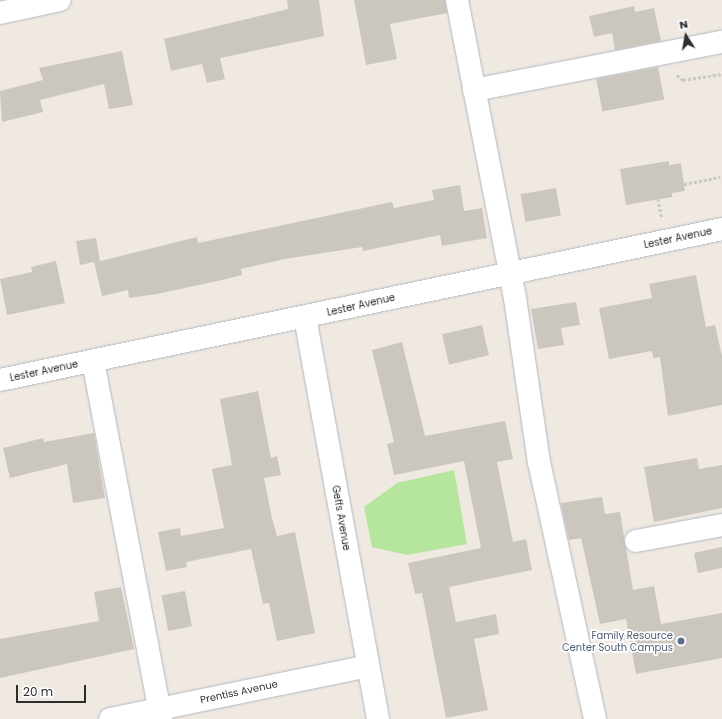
<!DOCTYPE html>
<style>
body{margin:0}
#map{position:relative;width:722px;height:719px;overflow:hidden;background:#efe9e1;font-family:Poppins,sans-serif}
div>[style]{position:absolute}
[style*='--x']{left:calc(var(--x)*1px);top:calc(var(--y)*1px);width:calc(var(--w)*1px);rotate:calc(var(--a)*1deg)}
.green>*{inset:0;background:#b6e59e}
.building>*{inset:0;background:#cbc7bf;transform-origin:0 0}
.path>*{height:2.5px;margin-top:-1.25px;transform-origin:0;background:repeating-linear-gradient(90deg,#c9c9c9 0 3px,transparent 0 5px)}
.roads{filter:drop-shadow(0 0 1px #b4b7c1) drop-shadow(0 0 1px #b4b7c1)}
.minor>*{height:22px;margin:-11px;padding:0 11px;transform-origin:11px;border-radius:11px;background:#fff}
.dots>*{width:11px;height:11px;translate:-50% -50%;box-sizing:border-box;border:2px solid #fff;border-radius:50%}
span{translate:-50% -50%;white-space:nowrap;text-align:center;line-height:1.15;-webkit-text-stroke:3.5px #fff;paint-order:stroke}
.street-label{font-size:10px;color:#2e2e2e}
.service-label{font-size:10px;color:#4e5e75}
.right{translate:-100% -50%;text-align:right}
.north{position:absolute;left:666px;top:16px;width:40px;height:40px;-webkit-text-stroke:3px #fff;paint-order:stroke;rotate:349deg;font-size:11px;font-weight:700;line-height:16px;text-align:center;color:#2e2e2e}
.north::after{content:'';display:block;margin:auto;width:14px;height:18px;background:#2e2e2e;clip-path:polygon(50% 0,100% 100%,50% 72%,0 100%)}
.scale{position:absolute;left:16px;top:685px;width:70px;height:18px;box-sizing:border-box;border:2px solid #2e2e2e;border-top:0;padding-left:5px;font-size:12px;line-height:14px;white-space:nowrap;color:#2e2e2e;-webkit-text-stroke:3px #fff;paint-order:stroke}
</style>
<div id="map">
<div class="green">
<div style="clip-path:polygon(454px 470px,467px 544px,407px 555px,372px 547px,364px 507px,397px 483px)"></div>
</div>
<div class="building">
<div style="clip-path:polygon(287px 0,319px 0,324px 36px,220px 58px,225px 79px,207px 83px,202px 64px,171px 71px,164px 39px,288px 9px)"></div>
<div style="clip-path:polygon(354px 0,445px 0,447px 13px,390px 24px,397px 59px,366px 65px)"></div>
<div style="clip-path:polygon(634px 6px,635px 12px,654px 8px,661px 41px,615px 50px,612px 33px,594px 37px,589px 16px)"></div>
<div style="clip-path:polygon(122px 51px,133px 105px,109px 109px,104px 84px,40px 100px,43px 112px,2px 122px,0 91px,43px 80px,39px 68px)"></div>
<div style="left:658px;top:67px;width:33px;height:63px;rotate:79deg"></div>
<div style="clip-path:polygon(669px 161px,669px 165px,681px 163px,685px 191px,672px 193px,672px 197px,626px 205px,620px 169px)"></div>
<div style="clip-path:polygon(460px 185px,464px 211px,482px 208px,487px 238px,442px 246px,440px 235px,363px 251px,362px 247px,285px 259px,241px 269px,242px 275px,222px 280px,157px 294px,129px 298px,128px 290px,102px 296px,94px 262px,80px 265px,76px 241px,96px 238px,100px 261px,197px 237px,198px 243px,392px 202px,394px 208px,434px 200px,432px 190px)"></div>
<div style="left:556px;top:188px;width:28px;height:36px;rotate:80deg"></div>
<div style="clip-path:polygon(56px 261px,65px 303px,7px 315px,0 279px,32px 272px,31px 267px)"></div>
<div style="clip-path:polygon(696px 275px,706px 327px,715px 325px,722px 356px,722px 405px,668px 416px,660px 357px,653px 358px,652px 351px,609px 359px,599px 308px,652px 298px,649px 284px)"></div>
<div style="clip-path:polygon(576px 302px,580px 325px,561px 328px,564px 345px,538px 349px,531px 309px)"></div>
<div style="left:482px;top:325px;width:31px;height:41px;rotate:77deg"></div>
<div style="clip-path:polygon(402px 342px,425px 436px,505px 421px,513px 459px,497px 462px,513px 542px,526px 539px,532px 570px,449px 587px,456px 622px,496px 614px,499px 634px,474px 639px,488px 710px,446px 718px,422px 593px,415px 594px,408px 563px,481px 548px,464px 461px,394px 475px,387px 444px,394px 442px,372px 350px)"></div>
<div style="clip-path:polygon(258px 391px,271px 458px,277px 456px,281px 475px,264px 478px,272px 518px,277px 536px,295px 532px,315px 633px,277px 641px,269px 603px,263px 604px,251px 549px,186px 562px,187px 567px,166px 571px,158px 532px,180px 528px,181px 536px,224px 528px,212px 469px,232px 465px,220px 399px)"></div>
<div style="clip-path:polygon(94px 433px,105px 498px,73px 503px,67px 464px,10px 478px,3px 448px,43px 438px,44px 442px)"></div>
<div style="clip-path:polygon(697px 458px,699px 469px,722px 465px,722px 508px,654px 522px,644px 467px)"></div>
<div style="clip-path:polygon(602px 497px,605px 514px,620px 512px,633px 590px,654px 586px,661px 624px,722px 613px,722px 658px,636px 674px,626px 619px,600px 624px,581px 538px,569px 540px,563px 513px,561px 503px)"></div>
<div style="clip-path:polygon(722px 547px,722px 568px,698px 573px,694px 553px)"></div>
<div style="clip-path:polygon(121px 587px,134px 649px,0 678px,0 639px,99px 621px,94px 592px)"></div>
<div style="left:185px;top:591px;width:36px;height:24px;rotate:79deg"></div>
</div>
<div class="path">
<div style="--x:677;--y:75;--w:8;--a:40"></div>
<div style="--x:683;--y:80;--w:39;--a:-9"></div>
<div style="--x:684;--y:184;--w:37;--a:-11"></div>
<div style="--x:658;--y:199;--w:19;--a:78"></div>
</div>
<div class="roads">
<div class="minor">
<div style="--x:457;--y:0;--w:304;--a:79"></div>
<div style="--x:515;--y:298;--w:166;--a:81.7"></div>
<div style="--x:539;--y:462;--w:263;--a:77.7"></div>
<div style="--x:0;--y:13;--w:61;--a:-12.2"></div>
<div style="--x:474;--y:90;--w:253;--a:-11"></div>
<div style="--x:305;--y:317;--w:409;--a:79.7"></div>
<div style="--x:93;--y:361;--w:364;--a:79.2"></div>
<div style="--x:0;--y:380;--w:738;--a:-11.81"></div>
<div style="--x:636;--y:541;--w:87;--a:-10.5"></div>
<div style="--x:110;--y:719;--w:263;--a:-11.6"></div>
</div>
</div>
<div class="dots">
<div style="left:681px;top:641px;background:#5c6f8a"></div>
</div>
<div class="street-label">
<span style="left:678px;top:238px;rotate:-12deg">Lester Avenue</span>
<span style="left:361px;top:305px;rotate:-13deg">Lester Avenue</span>
<span style="left:44px;top:371px;rotate:-12deg">Lester Avenue</span>
<span style="left:341px;top:518px;rotate:80deg">Geffs Avenue</span>
<span style="left:239px;top:692px;rotate:-12deg">Prentiss Avenue</span>
</div>
<div class="service-label">
<span class="right" style="left:673px;top:641px">Family Resource<br>Center South Campus</span>
</div>
<div class="north">N</div>
<div class="scale">20 m</div>
</div>
